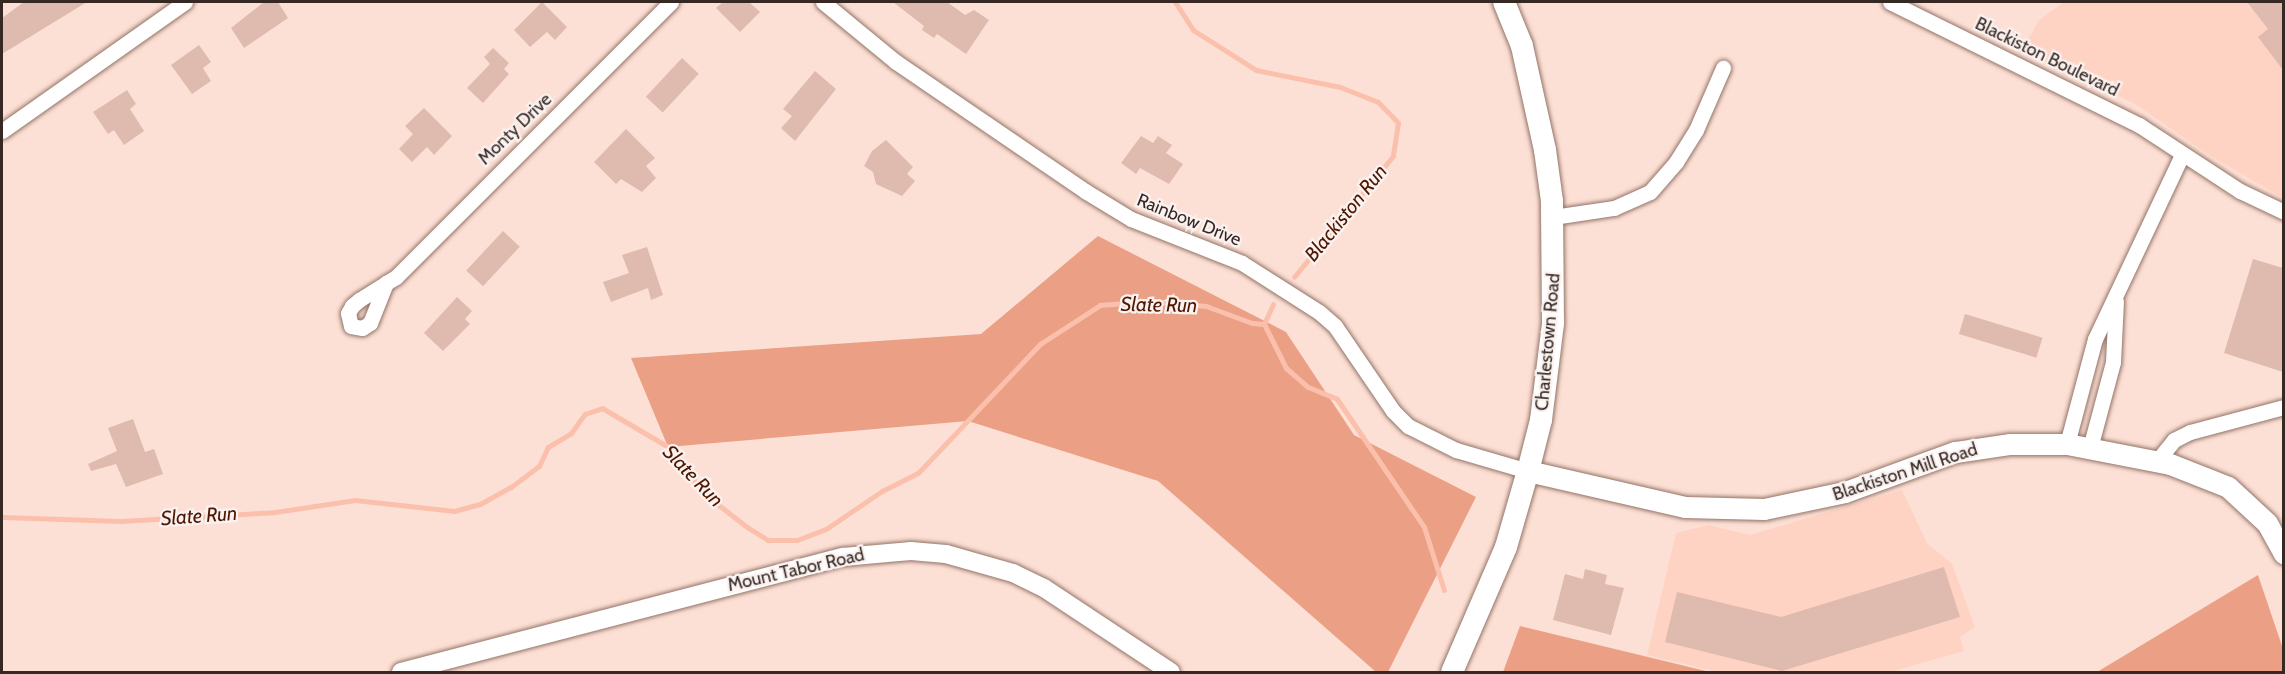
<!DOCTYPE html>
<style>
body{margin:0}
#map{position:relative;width:2285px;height:674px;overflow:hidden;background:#fde0d5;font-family:Cabin,sans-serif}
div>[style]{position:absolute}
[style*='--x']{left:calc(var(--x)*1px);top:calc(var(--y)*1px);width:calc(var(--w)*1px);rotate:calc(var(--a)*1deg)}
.built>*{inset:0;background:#ffd3c3}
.green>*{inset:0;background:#eba085}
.stream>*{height:5px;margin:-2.5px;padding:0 2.5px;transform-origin:2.5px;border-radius:2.5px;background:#fbc0ac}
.building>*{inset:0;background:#debbae;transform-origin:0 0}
.roads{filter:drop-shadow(0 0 2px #937368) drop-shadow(0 0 2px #937368)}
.minor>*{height:15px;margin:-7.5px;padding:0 7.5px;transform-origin:7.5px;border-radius:7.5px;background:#fff}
.tertiary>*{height:18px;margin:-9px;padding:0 9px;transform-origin:9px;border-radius:9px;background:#fff}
.secondary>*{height:21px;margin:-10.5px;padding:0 10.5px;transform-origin:10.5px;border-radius:10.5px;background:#fff}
.primary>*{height:22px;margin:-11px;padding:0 11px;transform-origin:11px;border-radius:11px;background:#fff}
span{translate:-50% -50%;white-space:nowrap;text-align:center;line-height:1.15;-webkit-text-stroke:4.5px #faf2f0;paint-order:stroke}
.street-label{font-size:18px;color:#362924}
.water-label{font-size:20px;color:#501700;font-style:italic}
.frame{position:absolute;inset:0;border:3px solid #362924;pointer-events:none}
</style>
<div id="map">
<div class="built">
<div style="clip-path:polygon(2064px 2px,2283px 2px,2283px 198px,2211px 156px,2135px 104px,2022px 50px,2039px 20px)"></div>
<div style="clip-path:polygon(1902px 490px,1927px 543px,1952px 564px,1975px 627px,1960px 637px,1964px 651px,1890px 672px,1718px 672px,1647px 655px,1676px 533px,1708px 525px,1750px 535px)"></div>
</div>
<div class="green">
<div style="clip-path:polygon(1098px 236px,1286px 332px,1354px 435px,1476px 497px,1388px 672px,1376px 672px,1158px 481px,968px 421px,668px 447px,631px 358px,981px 334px)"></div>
<div style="clip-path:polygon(2258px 575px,2283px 649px,2283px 672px,2097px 672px)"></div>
<div style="clip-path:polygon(1520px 626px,1710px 672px,1503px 672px)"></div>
</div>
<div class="stream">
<div style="--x:1175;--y:2;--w:33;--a:57"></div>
<div style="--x:1193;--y:30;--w:75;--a:32.4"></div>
<div style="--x:1256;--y:70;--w:86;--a:11.4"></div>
<div style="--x:1340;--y:87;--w:41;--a:21.5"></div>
<div style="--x:1378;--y:102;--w:29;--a:46"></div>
<div style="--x:1398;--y:123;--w:33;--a:99"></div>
<div style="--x:1393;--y:156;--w:156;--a:129.3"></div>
<div style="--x:1273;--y:304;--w:22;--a:114"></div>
<div style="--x:1264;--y:324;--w:49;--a:63.4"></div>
<div style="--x:1286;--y:368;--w:29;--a:41"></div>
<div style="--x:1308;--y:387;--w:31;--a:22"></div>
<div style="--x:1337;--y:399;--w:155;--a:55.8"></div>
<div style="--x:1424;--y:527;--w:66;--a:72.4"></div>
<div style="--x:2;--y:517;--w:119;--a:1.9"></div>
<div style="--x:121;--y:521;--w:154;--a:-3.3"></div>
<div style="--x:275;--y:512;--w:81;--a:-8.5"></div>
<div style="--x:355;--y:500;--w:100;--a:6.3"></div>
<div style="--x:454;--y:511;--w:27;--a:-15"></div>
<div style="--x:480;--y:504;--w:35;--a:-29"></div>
<div style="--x:511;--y:487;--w:35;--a:-37"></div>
<div style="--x:539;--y:466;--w:21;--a:-65"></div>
<div style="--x:548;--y:447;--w:27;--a:-31"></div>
<div style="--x:571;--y:433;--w:24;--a:-54"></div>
<div style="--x:585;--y:414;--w:18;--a:-19"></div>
<div style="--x:602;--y:408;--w:81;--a:30.4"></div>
<div style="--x:672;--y:449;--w:54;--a:54.8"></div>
<div style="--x:703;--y:493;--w:56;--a:37.7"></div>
<div style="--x:747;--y:527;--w:25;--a:32"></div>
<div style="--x:768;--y:540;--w:29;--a:0"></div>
<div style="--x:797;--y:540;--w:31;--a:-21"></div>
<div style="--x:826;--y:529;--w:68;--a:-34.2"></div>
<div style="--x:882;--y:491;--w:40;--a:-26.6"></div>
<div style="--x:918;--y:473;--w:178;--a:-46.6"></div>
<div style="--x:1040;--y:344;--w:72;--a:-33"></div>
<div style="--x:1100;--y:305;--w:52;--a:-4.4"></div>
<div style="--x:1152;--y:301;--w:54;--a:5.3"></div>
<div style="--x:1206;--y:306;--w:49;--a:20.3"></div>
<div style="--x:1252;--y:323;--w:12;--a:5"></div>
</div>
<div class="building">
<div style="clip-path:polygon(24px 2px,87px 2px,2px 54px,2px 18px)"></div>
<div style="clip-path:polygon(264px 2px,278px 2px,288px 18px,244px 48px,231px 28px)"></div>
<div style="clip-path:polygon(542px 2px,567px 27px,555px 40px,547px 32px,530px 47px,514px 30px)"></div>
<div style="clip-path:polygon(723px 2px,749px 2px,760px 12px,740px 32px,716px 8px)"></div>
<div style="clip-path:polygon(893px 2px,947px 2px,965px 15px,974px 10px,989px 20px,966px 54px,937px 34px,934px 38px,922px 30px,924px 26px)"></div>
<div style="clip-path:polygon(2247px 2px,2283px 2px,2283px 70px,2258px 37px,2268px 29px)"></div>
<div style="clip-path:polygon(199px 45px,211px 62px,203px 68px,211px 81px,192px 94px,171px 65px)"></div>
<div style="clip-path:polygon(493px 48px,509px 63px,504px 69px,509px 74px,483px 103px,467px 88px,490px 64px,484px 57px)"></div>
<div style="left:682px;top:58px;width:23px;height:53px;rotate:43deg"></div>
<div style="clip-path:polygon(815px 71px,836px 89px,795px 141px,781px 128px,792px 116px,783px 109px)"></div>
<div style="clip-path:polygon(127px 90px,136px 104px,130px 109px,144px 131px,124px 145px,114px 130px,108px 134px,93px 112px)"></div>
<div style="clip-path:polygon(424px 108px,452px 136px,434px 155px,427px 147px,412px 162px,399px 149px,413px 134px,405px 126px)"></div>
<div style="clip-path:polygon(626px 129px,655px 158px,646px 166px,656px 178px,642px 192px,621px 179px,616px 184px,594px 162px)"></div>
<div style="clip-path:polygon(1141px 136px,1153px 143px,1158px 136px,1172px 145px,1166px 153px,1183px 164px,1169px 184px,1140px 168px,1136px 174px,1121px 163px)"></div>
<div style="clip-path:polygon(886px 140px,913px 167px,907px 174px,915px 181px,902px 196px,876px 184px,873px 172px,864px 166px,872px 151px)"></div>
<div style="left:503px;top:231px;width:23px;height:54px;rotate:43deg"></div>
<div style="clip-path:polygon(647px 247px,663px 295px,651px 300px,648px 288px,611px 302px,603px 282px,629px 273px,622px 255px)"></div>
<div style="clip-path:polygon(2253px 259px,2283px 268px,2283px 372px,2224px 353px)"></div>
<div style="clip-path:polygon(457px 297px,472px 311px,465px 319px,470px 324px,443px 351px,424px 333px)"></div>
<div style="left:1965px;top:314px;width:81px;height:21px;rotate:17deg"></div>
<div style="clip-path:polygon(133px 419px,145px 452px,154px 449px,163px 474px,126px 487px,116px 464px,91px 471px,88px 464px,117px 451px,108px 428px)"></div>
<div style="clip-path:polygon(1944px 567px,1960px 617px,1782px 671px,1665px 642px,1677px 592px,1781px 617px)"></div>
<div style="clip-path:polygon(1585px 569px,1607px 575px,1605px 584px,1624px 588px,1611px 635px,1553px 620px,1565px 574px,1583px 579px)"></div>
</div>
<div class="roads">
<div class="minor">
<div style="--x:823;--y:2;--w:94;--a:39.4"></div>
<div style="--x:896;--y:62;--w:229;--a:34.3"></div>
<div style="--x:1085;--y:191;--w:54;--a:31.3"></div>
<div style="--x:1131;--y:219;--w:119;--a:21.6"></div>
<div style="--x:1242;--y:263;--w:91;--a:32.5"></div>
<div style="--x:1319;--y:312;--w:21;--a:41"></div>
<div style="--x:1335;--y:326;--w:103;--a:55.7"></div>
<div style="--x:1393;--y:411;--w:21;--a:45"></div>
<div style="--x:1408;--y:426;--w:54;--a:26.6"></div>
<div style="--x:1456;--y:450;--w:75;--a:16.3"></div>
<div style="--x:1890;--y:2;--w:278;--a:26.3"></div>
<div style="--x:2139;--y:125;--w:121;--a:33.2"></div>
<div style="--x:2240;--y:191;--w:49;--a:25.5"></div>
<div style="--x:2;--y:131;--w:224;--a:-35.2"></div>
<div style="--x:1553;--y:217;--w:62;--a:-8.4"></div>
<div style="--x:1614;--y:208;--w:39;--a:-24"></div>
<div style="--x:1650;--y:192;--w:40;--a:-49"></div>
<div style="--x:1676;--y:162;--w:38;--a:-58"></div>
<div style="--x:1696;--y:130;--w:68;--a:-66.5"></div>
<div style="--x:386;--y:283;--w:43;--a:111.8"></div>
<div style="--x:370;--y:323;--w:9;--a:148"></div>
<div style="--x:362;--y:328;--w:11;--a:-170"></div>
<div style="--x:351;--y:326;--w:13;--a:-103"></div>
<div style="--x:348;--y:313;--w:8;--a:-60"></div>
<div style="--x:352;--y:306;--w:9;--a:-41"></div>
<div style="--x:359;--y:300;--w:32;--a:-32"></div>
<div style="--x:386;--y:283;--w:12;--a:-31"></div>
<div style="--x:396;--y:277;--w:389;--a:-45"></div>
<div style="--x:2067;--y:444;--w:109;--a:-75.1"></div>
<div style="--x:2095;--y:339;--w:204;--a:-64.7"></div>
<div style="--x:2090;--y:448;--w:89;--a:-75"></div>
<div style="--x:2113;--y:362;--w:61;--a:-87.2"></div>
<div style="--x:2157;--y:461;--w:27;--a:-51"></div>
<div style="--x:2174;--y:440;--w:18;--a:-27"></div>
<div style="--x:2190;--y:432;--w:97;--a:-14.9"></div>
</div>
<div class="tertiary">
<div style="--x:401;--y:672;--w:457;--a:-14.6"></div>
<div style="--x:843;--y:557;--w:68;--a:-5"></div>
<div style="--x:911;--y:551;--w:35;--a:5"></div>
<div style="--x:946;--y:554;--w:70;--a:15.8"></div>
<div style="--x:1013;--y:573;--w:34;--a:26"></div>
<div style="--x:1044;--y:588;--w:152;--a:33.5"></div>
</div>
<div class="secondary">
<div style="--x:1528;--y:471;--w:161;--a:12.9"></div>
<div style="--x:1685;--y:507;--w:79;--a:1.5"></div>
<div style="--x:1764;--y:509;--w:83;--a:-11.9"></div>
<div style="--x:1845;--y:492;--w:117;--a:-20"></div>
<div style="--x:1955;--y:452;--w:56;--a:-8.3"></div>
<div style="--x:2010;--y:444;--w:57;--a:0"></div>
<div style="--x:2067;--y:444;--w:105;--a:11"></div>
<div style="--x:2170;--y:464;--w:62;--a:21.6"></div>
<div style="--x:2228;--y:487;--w:53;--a:42.7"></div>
<div style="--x:2267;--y:523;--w:35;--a:61"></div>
</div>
<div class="primary">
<div style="--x:1452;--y:672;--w:136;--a:-66.6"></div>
<div style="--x:1506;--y:547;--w:79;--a:-73.9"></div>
<div style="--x:1528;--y:471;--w:53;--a:-75.7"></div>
<div style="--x:1541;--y:420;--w:98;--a:-82.9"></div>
<div style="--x:1553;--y:323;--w:122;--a:-90.5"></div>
<div style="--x:1552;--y:201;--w:51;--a:-97.8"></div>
<div style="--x:1545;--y:150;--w:107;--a:-102.5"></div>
<div style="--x:1522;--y:46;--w:48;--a:-112.2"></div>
</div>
</div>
<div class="street-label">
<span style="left:2047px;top:57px;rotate:26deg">Blackiston Boulevard</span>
<span style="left:515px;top:129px;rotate:-44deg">Monty Drive</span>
<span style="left:1189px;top:220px;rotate:22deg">Rainbow Drive</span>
<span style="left:1548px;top:342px;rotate:-85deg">Charlestown Road</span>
<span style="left:1905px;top:472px;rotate:-18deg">Blackiston Mill Road</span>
<span style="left:796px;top:570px;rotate:-13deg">Mount Tabor Road</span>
</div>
<div class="water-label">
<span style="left:1346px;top:213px;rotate:-51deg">Blackiston Run</span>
<span style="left:1159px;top:305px;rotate:1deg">Slate Run</span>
<span style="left:693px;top:476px;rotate:46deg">Slate Run</span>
<span style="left:199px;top:516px;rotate:-4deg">Slate Run</span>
</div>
<div class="frame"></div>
</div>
